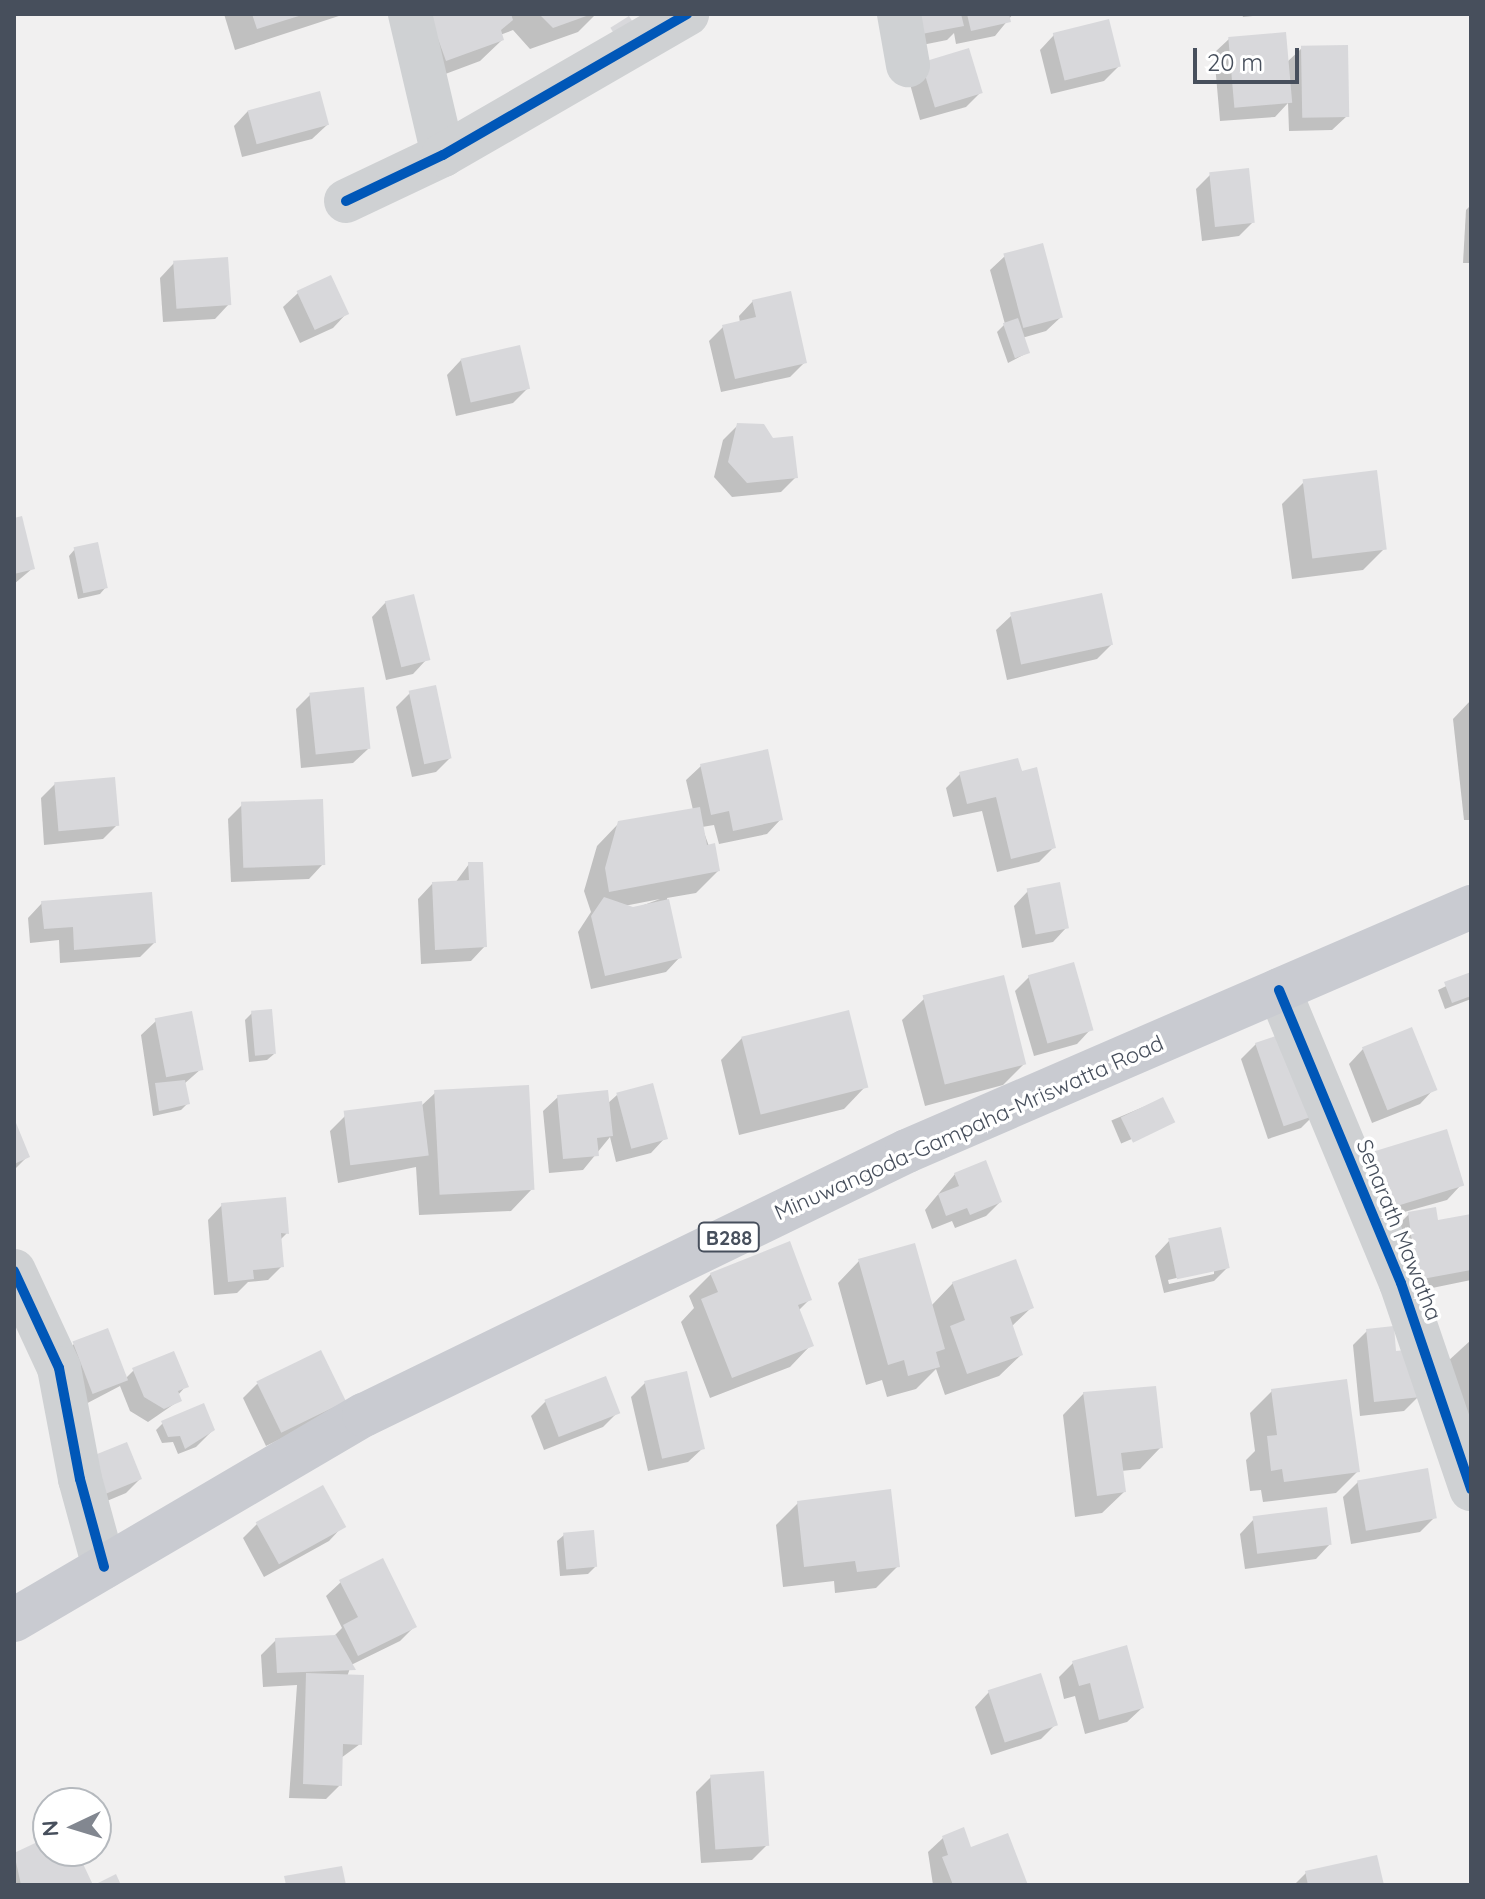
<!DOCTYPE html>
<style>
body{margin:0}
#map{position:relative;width:1485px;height:1899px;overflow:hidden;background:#f1f0f0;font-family:Quicksand,sans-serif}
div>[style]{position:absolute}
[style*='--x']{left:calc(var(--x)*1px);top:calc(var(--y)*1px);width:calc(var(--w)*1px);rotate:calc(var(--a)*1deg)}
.shadow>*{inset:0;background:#0003;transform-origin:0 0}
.building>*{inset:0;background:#d8d8db;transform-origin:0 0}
.minor>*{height:44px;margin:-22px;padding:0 22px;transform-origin:22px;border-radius:22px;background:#cfd1d3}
.major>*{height:44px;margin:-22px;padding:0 22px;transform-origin:22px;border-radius:22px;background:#c9cbd1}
.cycleway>*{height:10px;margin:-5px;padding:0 5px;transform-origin:5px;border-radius:5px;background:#0057b8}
span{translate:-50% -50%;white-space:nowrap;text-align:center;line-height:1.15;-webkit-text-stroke:7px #fff;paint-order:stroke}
.shield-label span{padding:2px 6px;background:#fff;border:2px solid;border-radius:6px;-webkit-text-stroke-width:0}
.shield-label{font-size:20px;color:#474f5c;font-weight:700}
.street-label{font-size:22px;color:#474f5c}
.frame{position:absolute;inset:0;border:16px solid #474f5c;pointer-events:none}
.north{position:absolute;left:32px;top:1787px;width:80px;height:80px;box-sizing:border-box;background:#fff;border:2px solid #b5b9be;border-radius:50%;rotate:266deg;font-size:22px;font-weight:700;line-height:32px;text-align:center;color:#474f5c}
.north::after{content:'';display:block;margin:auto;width:28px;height:36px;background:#828790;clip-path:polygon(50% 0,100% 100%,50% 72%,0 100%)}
.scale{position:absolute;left:1193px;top:48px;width:106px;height:36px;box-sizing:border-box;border:4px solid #474f5c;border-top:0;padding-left:10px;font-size:24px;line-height:28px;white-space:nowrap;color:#474f5c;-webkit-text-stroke:6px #fff;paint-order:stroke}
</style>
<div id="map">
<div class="shadow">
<div style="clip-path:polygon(224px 14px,345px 14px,235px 50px)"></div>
<div style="clip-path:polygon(400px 14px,596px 14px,578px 32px,530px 49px,513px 30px,500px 35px,502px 40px,480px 61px,424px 82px)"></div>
<div style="clip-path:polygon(905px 14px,1013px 14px,995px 36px,956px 44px,954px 33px,947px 40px,897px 50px)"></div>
<div style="clip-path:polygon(1242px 14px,1272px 14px,1243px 17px)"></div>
<div style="clip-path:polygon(1054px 35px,1119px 66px,1104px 81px,1051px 94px,1040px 50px)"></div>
<div style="clip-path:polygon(1229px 39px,1286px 63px,1302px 48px,1347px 116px,1332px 130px,1289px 131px,1288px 103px,1275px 117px,1220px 121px,1214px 53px)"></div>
<div style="clip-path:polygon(922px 63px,980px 93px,966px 107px,920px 120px,908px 77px)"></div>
<div style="clip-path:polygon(248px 111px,327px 125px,312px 139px,242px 157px,234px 126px)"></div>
<div style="clip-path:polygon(1210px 175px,1253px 222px,1239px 236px,1202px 241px,1196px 189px)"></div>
<div style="clip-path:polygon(1471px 205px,1471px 263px,1463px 263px,1466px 210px)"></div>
<div style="clip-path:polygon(1005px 256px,1061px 317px,1046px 331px,1022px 338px,1027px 353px,1008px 363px,997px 332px,1005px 324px,990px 270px)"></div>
<div style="clip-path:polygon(174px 263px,229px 304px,215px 319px,163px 322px,160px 278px)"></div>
<div style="clip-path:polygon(298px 293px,347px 313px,333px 328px,300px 343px,283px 307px)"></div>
<div style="clip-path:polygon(753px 301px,805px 362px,790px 377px,721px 392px,709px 341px,723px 327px,740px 323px,739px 316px)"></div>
<div style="clip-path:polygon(461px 360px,528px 388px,513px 403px,456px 416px,447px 375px)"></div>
<div style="clip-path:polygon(738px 425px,796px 477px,781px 492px,732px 497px,714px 477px,723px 440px)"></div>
<div style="clip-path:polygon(1304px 482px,1385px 548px,1363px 570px,1292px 579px,1282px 504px)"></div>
<div style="clip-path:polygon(14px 520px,33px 568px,14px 584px)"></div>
<div style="clip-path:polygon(75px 549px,106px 587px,100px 594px,78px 599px,69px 556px)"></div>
<div style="clip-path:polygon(386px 602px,427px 659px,413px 674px,386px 680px,372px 617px)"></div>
<div style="clip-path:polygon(1011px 616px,1111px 645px,1097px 659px,1007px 680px,996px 630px)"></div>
<div style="clip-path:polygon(410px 693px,450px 758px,436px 772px,412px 777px,396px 707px)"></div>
<div style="clip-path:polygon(310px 695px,368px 749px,353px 763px,301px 768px,296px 709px)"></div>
<div style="clip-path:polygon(1471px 700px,1471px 820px,1464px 820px,1453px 719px)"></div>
<div style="clip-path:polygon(1017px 760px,1054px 847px,1039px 862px,997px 872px,982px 811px,953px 817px,946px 788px,960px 774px)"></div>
<div style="clip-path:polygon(evenodd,701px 766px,781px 819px,767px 834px,719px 844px,714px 825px,702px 827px,718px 871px,696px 893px,667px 898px,680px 957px,666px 972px,591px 989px,578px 932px,591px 912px,584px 891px,597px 846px,619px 823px,693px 810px,686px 780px,701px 766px,660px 899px,633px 909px,624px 906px,660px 899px)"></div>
<div style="clip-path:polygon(55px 784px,117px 825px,103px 839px,44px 845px,41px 798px)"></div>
<div style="clip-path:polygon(242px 805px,323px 864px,309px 879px,231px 882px,228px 819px)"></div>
<div style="clip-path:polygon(469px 864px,485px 946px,471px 961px,421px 964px,418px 899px,432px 884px,455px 883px)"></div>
<div style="clip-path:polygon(1028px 891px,1067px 927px,1053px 942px,1022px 948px,1014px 906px)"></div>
<div style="clip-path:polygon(42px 903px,154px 943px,140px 957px,60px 963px,59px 940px,30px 943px,28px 918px)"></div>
<div style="clip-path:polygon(1471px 974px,1471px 999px,1445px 1009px,1438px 990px)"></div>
<div style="clip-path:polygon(1029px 977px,1091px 1029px,1077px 1044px,1034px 1056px,1015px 991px)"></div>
<div style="clip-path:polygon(924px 999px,1025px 1063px,1003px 1085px,925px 1106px,902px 1020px)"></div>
<div style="clip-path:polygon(252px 1013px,274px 1054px,267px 1060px,249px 1062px,245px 1020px)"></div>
<div style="clip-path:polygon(156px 1021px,201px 1069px,184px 1084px,188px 1103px,181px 1110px,153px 1116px,141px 1035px)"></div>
<div style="clip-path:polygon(742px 1038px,865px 1087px,844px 1109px,739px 1135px,721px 1060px)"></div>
<div style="clip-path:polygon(1256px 1044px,1315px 1114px,1301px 1128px,1268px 1139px,1241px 1059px)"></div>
<div style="clip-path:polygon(1363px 1049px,1434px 1089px,1420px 1104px,1372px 1123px,1349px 1064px)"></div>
<div style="clip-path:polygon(435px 1093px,532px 1189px,511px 1211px,419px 1215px,416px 1167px,338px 1183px,330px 1131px,345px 1116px,420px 1107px)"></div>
<div style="clip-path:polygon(617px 1095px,665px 1138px,651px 1153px,616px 1162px,610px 1137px,583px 1170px,549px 1173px,543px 1111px,558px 1097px,607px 1104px)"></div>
<div style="left:1162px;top:1099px;width:25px;height:55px;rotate:67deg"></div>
<div style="clip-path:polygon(14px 1123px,27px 1157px,14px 1170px)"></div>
<div style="clip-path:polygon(1357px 1167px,1461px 1185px,1447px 1200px,1372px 1221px)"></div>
<div style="clip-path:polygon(955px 1174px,1000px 1202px,986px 1216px,955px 1228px,952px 1221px,932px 1229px,925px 1210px)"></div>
<div style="clip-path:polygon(222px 1205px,287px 1233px,280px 1240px,282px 1266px,268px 1280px,248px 1282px,237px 1293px,214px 1295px,208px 1220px)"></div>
<div style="clip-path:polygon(1409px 1214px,1437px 1222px,1471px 1216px,1471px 1280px,1403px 1294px,1394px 1229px)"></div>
<div style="clip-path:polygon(evenodd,1169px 1241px,1228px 1267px,1214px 1281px,1164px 1293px,1155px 1256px,1169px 1241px,1214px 1269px,1214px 1274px,1169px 1284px,1168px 1280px,1214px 1269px)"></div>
<div style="clip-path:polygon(859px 1261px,931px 1306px,953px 1283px,1032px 1307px,1011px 1327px,1021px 1355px,999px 1376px,945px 1395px,936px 1369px,916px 1389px,887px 1397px,882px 1380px,866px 1385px,838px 1283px)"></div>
<div style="clip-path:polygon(711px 1274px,810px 1299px,798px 1311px,811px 1345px,790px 1367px,710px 1398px,681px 1322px,694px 1308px,689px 1296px)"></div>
<div style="clip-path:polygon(1367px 1331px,1394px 1353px,1419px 1396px,1404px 1411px,1360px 1416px,1353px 1345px)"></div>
<div style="clip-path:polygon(1471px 1340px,1471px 1448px,1447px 1362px)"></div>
<div style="clip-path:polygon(74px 1344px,126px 1378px,134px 1370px,186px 1386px,178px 1395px,180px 1400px,148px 1422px,130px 1411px,120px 1386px,80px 1407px,60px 1358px)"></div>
<div style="clip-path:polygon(646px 1382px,703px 1448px,688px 1462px,648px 1471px,631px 1397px)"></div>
<div style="clip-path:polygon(257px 1384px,343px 1401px,329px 1415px,266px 1446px,243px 1398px)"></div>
<div style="clip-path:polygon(1272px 1391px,1358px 1471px,1336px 1493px,1263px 1502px,1261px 1490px,1250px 1491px,1246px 1460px,1255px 1451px,1250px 1413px)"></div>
<div style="clip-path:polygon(1084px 1393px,1161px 1447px,1140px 1469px,1121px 1471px,1124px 1492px,1102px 1513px,1075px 1517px,1063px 1415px)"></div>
<div style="clip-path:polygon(546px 1401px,617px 1413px,603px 1427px,544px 1450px,531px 1416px)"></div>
<div style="clip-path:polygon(163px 1423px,213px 1430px,196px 1447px,178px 1454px,173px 1442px,162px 1443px,156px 1430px)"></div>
<div style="clip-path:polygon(83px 1463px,140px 1479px,126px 1493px,83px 1511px)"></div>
<div style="clip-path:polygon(1358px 1482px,1434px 1518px,1420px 1532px,1351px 1544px,1343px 1497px)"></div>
<div style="clip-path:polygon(798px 1503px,898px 1566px,876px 1588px,835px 1593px,834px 1581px,783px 1587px,776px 1525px)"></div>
<div style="clip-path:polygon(1254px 1519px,1330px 1544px,1316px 1559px,1245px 1569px,1240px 1534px)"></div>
<div style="clip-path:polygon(258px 1523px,343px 1526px,329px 1541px,264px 1577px,243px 1538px)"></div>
<div style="clip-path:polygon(564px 1535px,595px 1567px,588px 1574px,560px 1576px,557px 1541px)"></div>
<div style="clip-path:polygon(341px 1582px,415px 1626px,400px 1641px,351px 1665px,347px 1677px,360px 1744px,341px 1758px,340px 1785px,326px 1799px,289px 1798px,297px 1685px,263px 1687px,261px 1655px,276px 1640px,333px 1637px,342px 1628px,326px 1596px)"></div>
<div style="clip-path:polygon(1073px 1663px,1142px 1708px,1127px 1722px,1085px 1734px,1075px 1696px,1064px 1699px,1059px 1677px)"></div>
<div style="clip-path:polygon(989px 1692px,1056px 1724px,1041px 1739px,991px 1755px,975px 1707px)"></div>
<div style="clip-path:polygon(711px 1777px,767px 1845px,752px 1860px,701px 1863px,696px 1792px)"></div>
<div style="clip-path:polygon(943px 1838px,970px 1850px,1026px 1885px,933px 1885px,928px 1852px)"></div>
<div style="clip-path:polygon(48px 1839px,48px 1851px,75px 1851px,91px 1885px,14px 1885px,14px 1855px)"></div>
<div style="clip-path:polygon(1306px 1873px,1382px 1885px,1294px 1885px)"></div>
</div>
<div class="building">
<div style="clip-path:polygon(252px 14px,302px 14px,302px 15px,257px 29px)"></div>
<div style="clip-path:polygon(429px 14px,511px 14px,513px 20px,501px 30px,504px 40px,446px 61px)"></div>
<div style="clip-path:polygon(539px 14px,592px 14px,553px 28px)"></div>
<div style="clip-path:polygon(906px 14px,961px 14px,964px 26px,911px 36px)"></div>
<div style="clip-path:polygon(967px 14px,1009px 14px,1011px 22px,971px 31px)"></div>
<div style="left:629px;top:16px;width:22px;height:22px;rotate:58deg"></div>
<div style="left:1109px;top:19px;width:49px;height:58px;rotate:76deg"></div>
<div style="left:1286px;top:32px;width:71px;height:58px;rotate:85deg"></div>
<div style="left:1348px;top:45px;width:72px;height:47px;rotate:89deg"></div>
<div style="left:969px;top:48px;width:47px;height:50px;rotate:73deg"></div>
<div style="left:320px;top:91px;width:35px;height:75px;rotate:75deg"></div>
<div style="left:1249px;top:168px;width:55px;height:40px;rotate:84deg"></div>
<div style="left:1043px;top:243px;width:77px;height:41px;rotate:75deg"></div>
<div style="left:228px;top:257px;width:48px;height:55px;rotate:86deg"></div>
<div style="left:331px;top:275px;width:43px;height:38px;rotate:65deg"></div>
<div style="clip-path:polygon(791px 291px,807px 363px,735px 379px,722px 325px,756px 317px,752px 300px)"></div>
<div style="left:1018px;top:318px;width:37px;height:16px;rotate:71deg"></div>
<div style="left:520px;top:345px;width:45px;height:61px;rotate:77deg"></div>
<div style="clip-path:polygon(737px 423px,764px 424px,773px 438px,793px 436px,798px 478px,747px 483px,728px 462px)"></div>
<div style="left:1377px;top:470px;width:80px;height:75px;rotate:83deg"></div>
<div style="clip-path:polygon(22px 516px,35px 569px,14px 574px,14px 518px)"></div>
<div style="left:98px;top:542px;width:47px;height:25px;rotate:78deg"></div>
<div style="left:1102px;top:593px;width:53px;height:94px;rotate:78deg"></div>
<div style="left:414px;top:594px;width:68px;height:30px;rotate:76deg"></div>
<div style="left:436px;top:685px;width:75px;height:28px;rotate:78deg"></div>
<div style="left:364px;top:687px;width:62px;height:55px;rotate:84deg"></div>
<div style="clip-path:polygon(768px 749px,783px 820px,733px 831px,729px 811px,711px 815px,700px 764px)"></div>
<div style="clip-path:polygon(1018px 758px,1022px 771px,1037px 767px,1056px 848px,1011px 859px,996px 797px,967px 804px,959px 772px)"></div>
<div style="left:115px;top:777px;width:49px;height:61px;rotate:85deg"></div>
<div style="left:323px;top:799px;width:66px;height:82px;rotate:88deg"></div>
<div style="clip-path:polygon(700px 807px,707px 845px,715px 843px,720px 871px,609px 892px,605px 868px,618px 821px)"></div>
<div style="clip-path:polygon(468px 862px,483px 862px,487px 947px,435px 950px,432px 882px,469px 880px)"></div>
<div style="left:1060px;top:882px;width:47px;height:34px;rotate:79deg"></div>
<div style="clip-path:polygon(152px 892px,156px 943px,74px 950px,73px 927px,44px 929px,41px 901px)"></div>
<div style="clip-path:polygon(604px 897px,633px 907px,669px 899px,682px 958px,605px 976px,591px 916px)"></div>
<div style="left:1074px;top:962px;width:71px;height:48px;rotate:74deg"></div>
<div style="clip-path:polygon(1471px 972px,1471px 996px,1452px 1003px,1444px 982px)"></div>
<div style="left:1004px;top:975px;width:92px;height:84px;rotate:76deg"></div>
<div style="left:272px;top:1009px;width:45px;height:21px;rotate:85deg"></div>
<div style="left:849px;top:1010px;width:80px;height:111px;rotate:76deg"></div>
<div style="left:192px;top:1011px;width:60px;height:38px;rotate:79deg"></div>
<div style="left:1412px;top:1027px;width:68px;height:54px;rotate:68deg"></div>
<div style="left:1290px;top:1031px;width:88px;height:37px;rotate:71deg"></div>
<div style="clip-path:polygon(185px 1080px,190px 1104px,159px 1111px,155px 1083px)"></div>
<div style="left:653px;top:1083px;width:58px;height:38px;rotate:75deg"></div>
<div style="left:529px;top:1085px;width:105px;height:95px;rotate:87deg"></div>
<div style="clip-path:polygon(608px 1090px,613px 1136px,597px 1138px,599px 1156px,563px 1159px,557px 1095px)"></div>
<div style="left:1163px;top:1097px;width:28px;height:47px;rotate:64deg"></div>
<div style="left:422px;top:1101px;width:55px;height:79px;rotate:83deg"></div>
<div style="clip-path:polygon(14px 1118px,30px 1157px,14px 1164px)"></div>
<div style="left:1447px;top:1129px;width:59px;height:80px;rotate:73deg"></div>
<div style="clip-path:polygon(986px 1160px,1002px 1202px,970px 1215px,967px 1208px,946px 1216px,938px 1194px,959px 1186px,954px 1173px)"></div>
<div style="clip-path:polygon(286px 1197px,289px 1234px,281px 1233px,284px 1267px,253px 1270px,254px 1279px,228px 1282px,221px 1203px)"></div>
<div style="clip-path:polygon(1436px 1207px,1438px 1220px,1471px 1214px,1471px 1270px,1417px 1280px,1408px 1212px)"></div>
<div style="left:1221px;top:1227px;width:42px;height:54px;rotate:78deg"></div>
<div style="clip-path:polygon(790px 1241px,812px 1300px,798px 1305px,814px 1346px,732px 1378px,701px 1299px,718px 1292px,710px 1273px)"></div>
<div style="clip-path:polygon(915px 1243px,945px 1349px,936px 1352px,940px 1367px,908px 1376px,904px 1360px,888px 1365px,858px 1259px)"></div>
<div style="clip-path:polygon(1016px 1259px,1034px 1308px,1010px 1317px,1023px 1355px,967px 1374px,950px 1326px,965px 1320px,952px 1282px)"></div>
<div style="clip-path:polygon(1394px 1326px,1396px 1351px,1416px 1349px,1421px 1397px,1374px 1402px,1366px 1329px)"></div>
<div style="left:108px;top:1328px;width:56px;height:38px;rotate:69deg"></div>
<div style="left:321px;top:1350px;width:57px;height:72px;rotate:64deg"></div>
<div style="clip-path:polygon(174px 1351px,189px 1387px,178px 1391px,182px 1401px,164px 1409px,144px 1397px,132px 1368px)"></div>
<div style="left:687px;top:1371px;width:80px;height:44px;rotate:77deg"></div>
<div style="left:606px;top:1376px;width:40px;height:66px;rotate:69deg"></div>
<div style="clip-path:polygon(1347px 1379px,1360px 1472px,1284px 1482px,1282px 1469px,1271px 1471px,1267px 1436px,1277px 1435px,1271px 1389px)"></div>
<div style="clip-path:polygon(1156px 1386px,1163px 1448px,1121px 1453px,1126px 1492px,1097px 1496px,1083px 1392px)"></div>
<div style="clip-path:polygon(204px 1403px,215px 1430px,185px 1449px,180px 1436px,168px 1437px,161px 1421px)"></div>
<div style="left:127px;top:1442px;width:40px;height:49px;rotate:68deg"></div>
<div style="left:1428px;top:1468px;width:51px;height:72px;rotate:80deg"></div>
<div style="left:323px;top:1485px;width:48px;height:77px;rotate:61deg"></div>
<div style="clip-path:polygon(891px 1489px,900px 1567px,857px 1572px,855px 1561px,804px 1567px,797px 1501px)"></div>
<div style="left:1327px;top:1507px;width:38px;height:75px;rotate:83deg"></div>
<div style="left:594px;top:1530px;width:37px;height:31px;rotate:85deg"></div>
<div style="clip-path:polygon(383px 1558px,417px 1627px,358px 1656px,343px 1625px,358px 1617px,339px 1580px)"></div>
<div style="clip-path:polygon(336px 1635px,356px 1670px,277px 1673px,275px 1638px)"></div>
<div style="clip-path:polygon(1127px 1645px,1144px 1708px,1099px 1720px,1090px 1683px,1079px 1686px,1072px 1661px)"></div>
<div style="clip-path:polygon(306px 1673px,364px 1675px,362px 1745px,343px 1744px,342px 1786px,303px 1784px)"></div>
<div style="left:1041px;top:1673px;width:55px;height:56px;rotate:72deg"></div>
<div style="left:764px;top:1771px;width:75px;height:54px;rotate:86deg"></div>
<div style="clip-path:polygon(964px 1827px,971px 1847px,1008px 1833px,1028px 1885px,953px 1885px,942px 1857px,948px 1855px,942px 1836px)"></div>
<div style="clip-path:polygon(48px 1837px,48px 1851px,77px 1851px,93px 1885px,21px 1885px,14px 1853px)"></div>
<div style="clip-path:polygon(1377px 1855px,1384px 1885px,1308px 1885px,1305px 1871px)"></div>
<div style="clip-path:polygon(342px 1866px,346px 1885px,286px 1885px,284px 1876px)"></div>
<div style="clip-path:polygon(116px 1874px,121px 1885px,94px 1885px)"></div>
</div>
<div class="minor">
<div style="--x:410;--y:14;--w:145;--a:76.8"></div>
<div style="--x:899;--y:14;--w:52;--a:80"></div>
<div style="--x:346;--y:201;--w:107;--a:-25.4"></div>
<div style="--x:443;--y:155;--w:282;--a:-30"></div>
<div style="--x:1279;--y:990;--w:317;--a:67.4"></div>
<div style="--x:1401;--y:1283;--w:218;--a:71.2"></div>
<div style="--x:14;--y:1271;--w:107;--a:65.1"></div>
<div style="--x:59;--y:1368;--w:113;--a:79.3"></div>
<div style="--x:80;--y:1479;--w:91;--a:74.7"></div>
</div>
<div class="major">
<div style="--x:14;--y:1620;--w:406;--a:-30.4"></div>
<div style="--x:364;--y:1415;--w:604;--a:-25.93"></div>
<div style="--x:907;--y:1151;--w:615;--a:-23.39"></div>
</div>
<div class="cycleway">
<div style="--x:346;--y:201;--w:107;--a:-25.4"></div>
<div style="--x:443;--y:155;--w:282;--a:-30"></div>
<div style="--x:1279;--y:990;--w:317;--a:67.4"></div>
<div style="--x:1401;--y:1283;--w:218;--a:71.2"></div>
<div style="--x:14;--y:1271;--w:107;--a:65.1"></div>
<div style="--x:59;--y:1368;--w:113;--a:79.3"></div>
<div style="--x:80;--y:1479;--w:91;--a:74.7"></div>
</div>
<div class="shield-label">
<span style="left:729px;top:1237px">B288</span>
</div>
<div class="street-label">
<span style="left:969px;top:1128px;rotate:-24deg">Minuwangoda-Gampaha-Mriswatta Road</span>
<span style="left:1399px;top:1230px;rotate:68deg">Senarath Mawatha</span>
</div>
<div class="frame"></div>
<div class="north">N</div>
<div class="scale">20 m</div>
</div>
